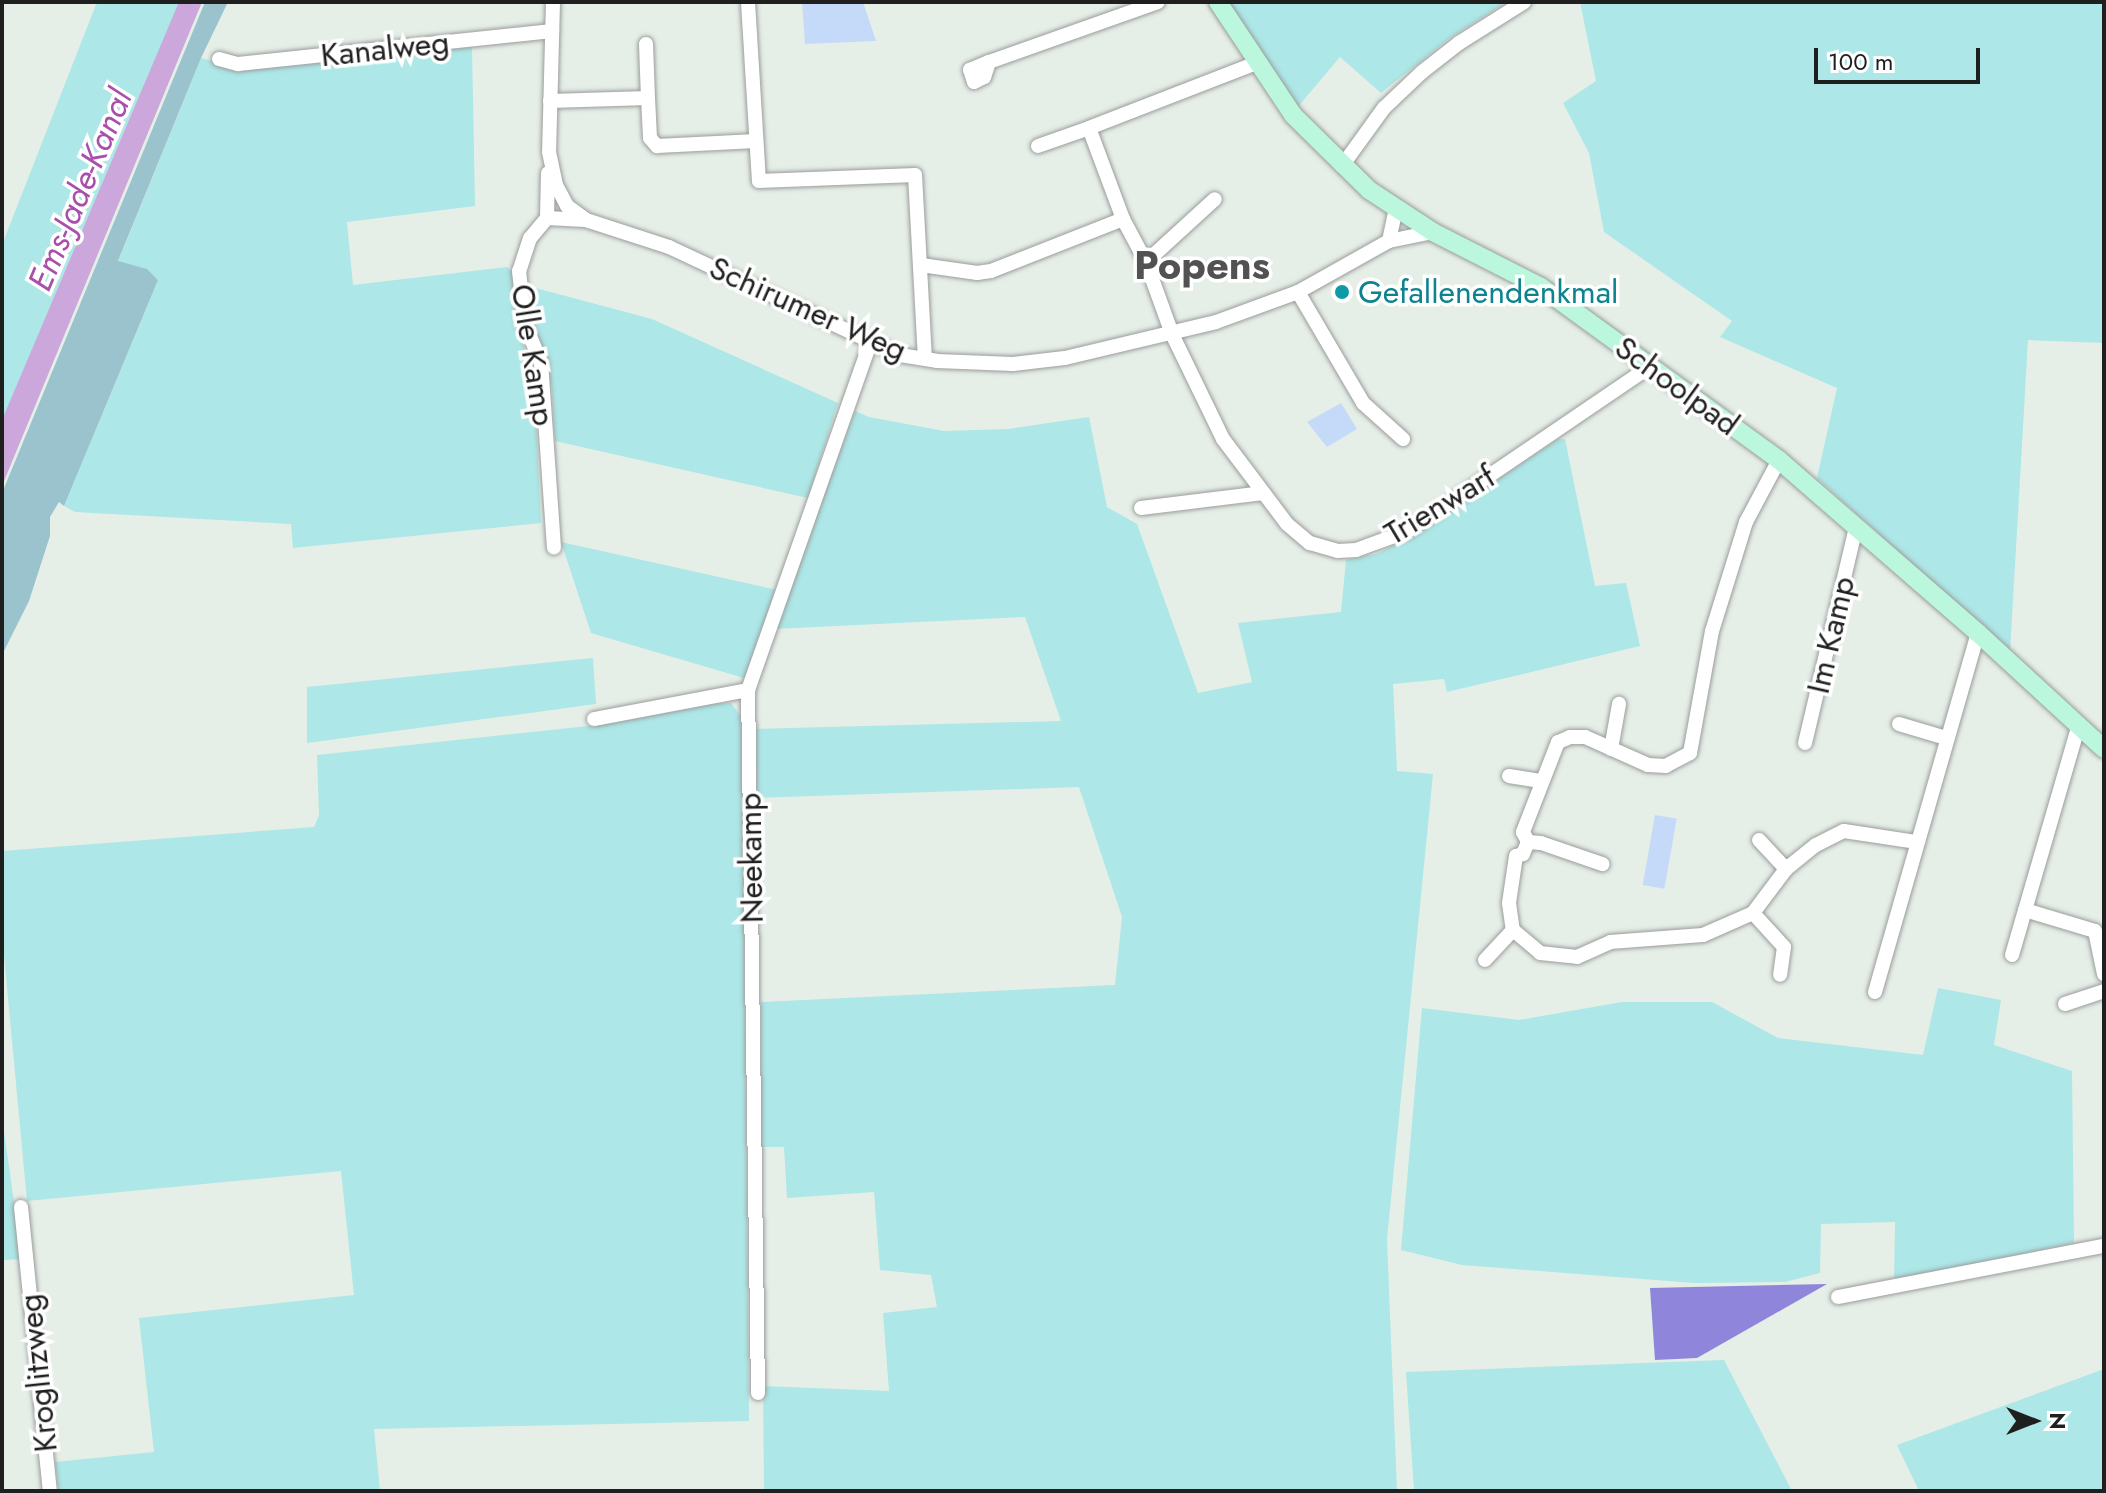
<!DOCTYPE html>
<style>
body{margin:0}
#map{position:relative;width:2106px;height:1493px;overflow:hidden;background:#e5efe7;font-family:Jost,sans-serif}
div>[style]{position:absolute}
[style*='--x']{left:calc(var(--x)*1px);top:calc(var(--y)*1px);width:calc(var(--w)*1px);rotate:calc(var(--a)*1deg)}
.grass>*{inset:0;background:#ade7e7}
.forest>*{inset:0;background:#9bc3cd}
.park>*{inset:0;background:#c4daf8;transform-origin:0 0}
.pitch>*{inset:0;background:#8f86db}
.water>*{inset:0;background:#cca7db}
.roads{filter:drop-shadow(0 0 2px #9c9c9c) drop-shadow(0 0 2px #9c9c9c)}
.street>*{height:14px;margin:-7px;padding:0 7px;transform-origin:7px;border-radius:7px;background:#fff}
.secondary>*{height:18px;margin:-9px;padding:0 9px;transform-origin:9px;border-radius:9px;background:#bbf7dc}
.dots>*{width:22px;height:22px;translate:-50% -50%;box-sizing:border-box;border:4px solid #fff;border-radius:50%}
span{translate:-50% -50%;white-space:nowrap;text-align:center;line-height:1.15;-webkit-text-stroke:7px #fff;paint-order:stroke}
.street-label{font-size:32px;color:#1f1f1f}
.culture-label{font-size:32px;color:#0d838f}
.left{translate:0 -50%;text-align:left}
.water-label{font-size:34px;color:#aa4eab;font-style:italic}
.district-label{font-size:40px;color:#525252;font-weight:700}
.frame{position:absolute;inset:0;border:4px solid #1f1f1f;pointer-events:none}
.north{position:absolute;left:1994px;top:1381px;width:80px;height:80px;-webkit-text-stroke:6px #fff;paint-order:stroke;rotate:90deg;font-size:22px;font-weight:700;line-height:32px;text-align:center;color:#1f1f1f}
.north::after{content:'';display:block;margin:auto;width:28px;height:36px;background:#1f1f1f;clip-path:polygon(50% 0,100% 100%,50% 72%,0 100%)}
.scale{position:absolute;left:1814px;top:48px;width:166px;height:36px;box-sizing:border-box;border:4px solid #1f1f1f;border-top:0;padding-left:10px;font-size:24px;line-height:28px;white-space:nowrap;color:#1f1f1f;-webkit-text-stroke:6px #fff;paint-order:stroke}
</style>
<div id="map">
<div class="grass">
<div style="clip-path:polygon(97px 2px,180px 2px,2px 422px,2px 245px)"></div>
<div style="clip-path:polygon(1227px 2px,1507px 2px,1451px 37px,1381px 93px,1340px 57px,1296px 109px)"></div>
<div style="clip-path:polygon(1580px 2px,2104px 2px,2104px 343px,2028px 340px,2010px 652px,1817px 478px,1837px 388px,1720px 337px,1732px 321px,1604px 232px,1589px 153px,1563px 103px,1596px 81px)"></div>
<div style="clip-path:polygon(472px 47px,475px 206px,347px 222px,353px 285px,507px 267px,515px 274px,512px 304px,534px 382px,541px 523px,293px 548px,291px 524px,75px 512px,64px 506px,158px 280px,146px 269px,118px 262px,201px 58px,241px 69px)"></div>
<div style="clip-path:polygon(528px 286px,652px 319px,838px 403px,808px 498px,555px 441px,552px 389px,546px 357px,529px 310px)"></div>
<div style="clip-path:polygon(855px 411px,869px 417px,944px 431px,1008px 429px,1089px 417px,1107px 507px,1137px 524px,1198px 693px,1252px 682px,1238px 623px,1341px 612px,1346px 560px,1376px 554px,1413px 536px,1558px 439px,1565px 439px,1595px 586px,1626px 583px,1640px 646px,1447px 692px,1444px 679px,1393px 684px,1397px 771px,1433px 774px,1387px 1239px,1397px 1491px,764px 1491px,763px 1386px,889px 1391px,883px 1313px,937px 1307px,931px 1275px,880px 1270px,874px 1192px,787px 1198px,784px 1147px,761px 1147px,761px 1002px,1115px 985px,1122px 917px,1079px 787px,757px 798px,755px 729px,1061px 721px,1025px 617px,774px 629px)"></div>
<div style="clip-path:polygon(561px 542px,777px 590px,744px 678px,591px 633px)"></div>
<div style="clip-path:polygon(593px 658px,596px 704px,307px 743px,307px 687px)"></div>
<div style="clip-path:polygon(731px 703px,742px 718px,749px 1421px,374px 1429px,380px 1491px,59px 1491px,55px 1462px,154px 1452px,139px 1318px,354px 1295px,341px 1171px,27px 1201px,2px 934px,2px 851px,314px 827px,319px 815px,317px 755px,588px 726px,704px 704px)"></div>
<div style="clip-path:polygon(1938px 988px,2001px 1000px,1994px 1045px,2072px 1071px,2074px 1243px,1894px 1283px,1895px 1222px,1821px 1224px,1820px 1273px,1785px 1282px,1694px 1283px,1462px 1265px,1401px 1250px,1422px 1008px,1519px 1020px,1622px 1002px,1712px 1002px,1778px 1038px,1923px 1055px)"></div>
<div style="clip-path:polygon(2px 1117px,22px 1259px,2px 1260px)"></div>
<div style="clip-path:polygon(1724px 1360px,1792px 1491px,1414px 1491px,1406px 1372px)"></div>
<div style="clip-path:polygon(2104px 1369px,2104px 1491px,1919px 1491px,1897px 1445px)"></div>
</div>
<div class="forest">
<div style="clip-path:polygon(205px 2px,228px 2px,201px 58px,118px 261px,147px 269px,158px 280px,64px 506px,59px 502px,50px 517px,50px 536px,29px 601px,2px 655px,2px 493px)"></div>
</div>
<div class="park">
<div style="clip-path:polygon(802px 2px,863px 2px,876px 41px,805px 44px)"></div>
<div style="clip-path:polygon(1341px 403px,1357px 429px,1327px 447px,1307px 422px)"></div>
<div style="left:1655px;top:815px;width:22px;height:71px;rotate:10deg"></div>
</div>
<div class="pitch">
<div style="clip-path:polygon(1827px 1284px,1697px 1358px,1655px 1360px,1650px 1288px)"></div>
</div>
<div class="water">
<div style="clip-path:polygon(179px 2px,202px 2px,2px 486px,2px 420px)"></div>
</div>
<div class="roads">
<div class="street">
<div style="--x:553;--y:2;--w:150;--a:91.5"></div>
<div style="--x:549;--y:152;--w:34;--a:78"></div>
<div style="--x:556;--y:185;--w:24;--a:62"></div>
<div style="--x:567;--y:206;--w:24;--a:36"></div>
<div style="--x:586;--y:220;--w:87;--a:18"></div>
<div style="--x:669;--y:247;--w:255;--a:25.1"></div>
<div style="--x:900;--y:355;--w:37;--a:9"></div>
<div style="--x:937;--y:361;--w:76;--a:2.3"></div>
<div style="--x:1013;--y:364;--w:52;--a:-6.6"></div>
<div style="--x:1065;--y:358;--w:155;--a:-13.4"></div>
<div style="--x:1216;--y:322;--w:87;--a:-20.1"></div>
<div style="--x:1298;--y:292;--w:104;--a:-29.3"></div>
<div style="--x:1389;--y:241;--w:33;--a:-78"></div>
<div style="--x:748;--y:2;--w:179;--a:86.5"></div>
<div style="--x:759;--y:181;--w:156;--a:-2.2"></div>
<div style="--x:915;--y:175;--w:184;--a:86.9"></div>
<div style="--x:646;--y:44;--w:54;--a:87.9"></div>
<div style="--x:219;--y:59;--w:20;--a:15"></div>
<div style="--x:238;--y:64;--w:316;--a:-6"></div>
<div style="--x:989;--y:62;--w:16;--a:108"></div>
<div style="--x:984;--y:77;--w:11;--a:153"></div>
<div style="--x:974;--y:82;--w:13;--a:-108"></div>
<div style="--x:970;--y:70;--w:21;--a:-23"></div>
<div style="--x:989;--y:62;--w:179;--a:-19.5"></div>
<div style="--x:1259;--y:62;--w:182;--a:158.8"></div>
<div style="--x:1089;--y:128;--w:97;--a:69.5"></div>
<div style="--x:1123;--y:219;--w:49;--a:61.9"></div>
<div style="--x:1146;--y:262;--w:77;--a:70.1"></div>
<div style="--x:1172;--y:334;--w:117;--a:64.1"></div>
<div style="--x:1223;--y:439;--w:106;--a:53"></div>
<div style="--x:1287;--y:524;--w:30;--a:40"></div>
<div style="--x:1310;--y:543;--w:29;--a:16"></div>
<div style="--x:1338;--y:551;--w:18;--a:-3"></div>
<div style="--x:1356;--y:550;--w:55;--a:-20.1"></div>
<div style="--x:1408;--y:531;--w:294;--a:-34.2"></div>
<div style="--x:550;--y:101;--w:98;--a:-1.8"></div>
<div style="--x:648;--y:98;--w:40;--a:87.1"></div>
<div style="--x:650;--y:138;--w:11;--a:49"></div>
<div style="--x:657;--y:146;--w:99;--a:-2.9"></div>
<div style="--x:1038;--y:146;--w:54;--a:-19.4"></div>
<div style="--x:1342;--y:166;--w:72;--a:-54.1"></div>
<div style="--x:1384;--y:108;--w:52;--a:-43.5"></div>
<div style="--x:1422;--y:72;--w:47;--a:-38.1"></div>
<div style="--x:1459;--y:43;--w:77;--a:-32.2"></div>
<div style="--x:548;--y:173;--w:45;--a:91.3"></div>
<div style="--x:547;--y:218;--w:26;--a:130"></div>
<div style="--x:530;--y:238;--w:35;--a:108"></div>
<div style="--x:519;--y:271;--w:54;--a:83.7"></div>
<div style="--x:525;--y:325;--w:40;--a:66.6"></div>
<div style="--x:541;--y:362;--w:186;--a:86"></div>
<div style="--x:547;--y:218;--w:38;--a:3"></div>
<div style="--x:1389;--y:241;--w:45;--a:-11.6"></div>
<div style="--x:1146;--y:262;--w:93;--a:-42.4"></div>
<div style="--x:921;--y:265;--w:57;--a:8.1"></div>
<div style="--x:977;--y:273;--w:14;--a:-8"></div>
<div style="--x:991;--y:271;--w:142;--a:-21.5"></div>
<div style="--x:1298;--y:292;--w:129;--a:59.6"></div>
<div style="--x:1363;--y:403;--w:54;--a:42"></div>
<div style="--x:1779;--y:460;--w:70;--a:118"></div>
<div style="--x:1746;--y:522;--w:114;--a:107.3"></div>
<div style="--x:1712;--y:631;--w:124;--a:100.2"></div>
<div style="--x:1690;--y:753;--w:27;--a:152"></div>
<div style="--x:1666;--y:766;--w:18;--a:-177"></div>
<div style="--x:1648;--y:765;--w:69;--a:-156"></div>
<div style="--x:1585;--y:737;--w:15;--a:180"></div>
<div style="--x:1570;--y:737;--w:13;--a:157"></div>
<div style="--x:1558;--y:742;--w:97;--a:111.3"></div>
<div style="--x:1523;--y:832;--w:11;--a:63"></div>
<div style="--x:1528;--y:842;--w:13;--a:113"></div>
<div style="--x:1523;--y:854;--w:7;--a:164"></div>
<div style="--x:1516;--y:856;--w:48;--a:98.5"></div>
<div style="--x:1509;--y:903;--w:27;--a:82"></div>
<div style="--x:1513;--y:930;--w:35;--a:40"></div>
<div style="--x:1540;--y:953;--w:37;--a:6"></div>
<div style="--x:1577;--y:957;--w:36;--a:-24"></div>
<div style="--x:1610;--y:942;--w:93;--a:-4.3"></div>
<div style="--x:1703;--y:935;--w:55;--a:-23.7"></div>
<div style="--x:1753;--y:913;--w:55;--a:-53.1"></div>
<div style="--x:1786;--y:869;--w:38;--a:-39"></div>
<div style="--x:1816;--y:845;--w:31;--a:-27"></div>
<div style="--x:1844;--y:831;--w:74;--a:8.6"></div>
<div style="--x:1141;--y:508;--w:123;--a:-7"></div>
<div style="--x:594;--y:719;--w:157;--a:-10.7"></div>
<div style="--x:1899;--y:724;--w:49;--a:16.6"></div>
<div style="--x:1805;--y:743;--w:222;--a:-76.7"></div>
<div style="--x:1611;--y:749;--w:46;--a:-79.9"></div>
<div style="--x:1509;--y:776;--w:32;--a:9"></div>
<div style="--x:1759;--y:840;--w:40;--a:47"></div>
<div style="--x:1528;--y:842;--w:13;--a:4"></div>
<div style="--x:1541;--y:843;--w:65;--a:19"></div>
<div style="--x:2025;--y:910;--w:73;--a:16.7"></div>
<div style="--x:2095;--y:931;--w:44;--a:78.2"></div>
<div style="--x:1753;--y:913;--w:46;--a:47.6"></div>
<div style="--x:1784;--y:947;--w:28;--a:98"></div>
<div style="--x:2012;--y:955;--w:240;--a:-73.8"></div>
<div style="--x:1485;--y:960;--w:41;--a:-47"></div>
<div style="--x:1875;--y:992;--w:373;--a:-74"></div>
<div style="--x:2065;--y:1004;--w:41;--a:-18.4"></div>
<div style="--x:21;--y:1207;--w:285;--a:84.2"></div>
<div style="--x:1838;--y:1297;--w:271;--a:-10.9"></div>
<div style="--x:758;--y:1393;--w:703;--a:-90.81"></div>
<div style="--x:748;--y:690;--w:368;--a:-70.6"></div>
</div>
<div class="secondary">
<div style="--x:1218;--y:2;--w:136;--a:56.4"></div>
<div style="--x:1293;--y:115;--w:107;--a:44.6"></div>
<div style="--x:1369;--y:190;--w:77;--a:33.3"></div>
<div style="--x:1433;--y:232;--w:121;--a:27"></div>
<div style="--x:1541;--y:287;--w:294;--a:36"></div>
<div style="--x:1779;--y:460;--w:264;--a:41"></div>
<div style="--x:1978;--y:633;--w:171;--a:42.6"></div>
</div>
</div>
<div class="dots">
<div style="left:1342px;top:292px;background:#0f9aa8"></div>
</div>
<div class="street-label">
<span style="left:385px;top:49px;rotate:-6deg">Kanalweg</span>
<span style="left:808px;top:309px;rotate:24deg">Schirumer Weg</span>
<span style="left:533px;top:355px;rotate:81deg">Olle Kamp</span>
<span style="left:1677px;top:386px;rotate:36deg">Schoolpad</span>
<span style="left:1440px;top:505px;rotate:-31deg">Trienwarf</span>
<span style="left:1831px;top:635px;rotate:-77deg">Im Kamp</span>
<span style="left:751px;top:858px;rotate:-91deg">Neekamp</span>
<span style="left:38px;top:1373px;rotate:-96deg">Kroglitzweg</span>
</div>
<div class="culture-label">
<span class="left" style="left:1358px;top:292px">Gefallenendenkmal</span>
</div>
<div class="water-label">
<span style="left:80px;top:190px;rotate:-67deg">Ems-Jade-Kanal</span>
</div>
<div class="district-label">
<span style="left:1202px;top:265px">Popens</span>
</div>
<div class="frame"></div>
<div class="north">N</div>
<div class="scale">100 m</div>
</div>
